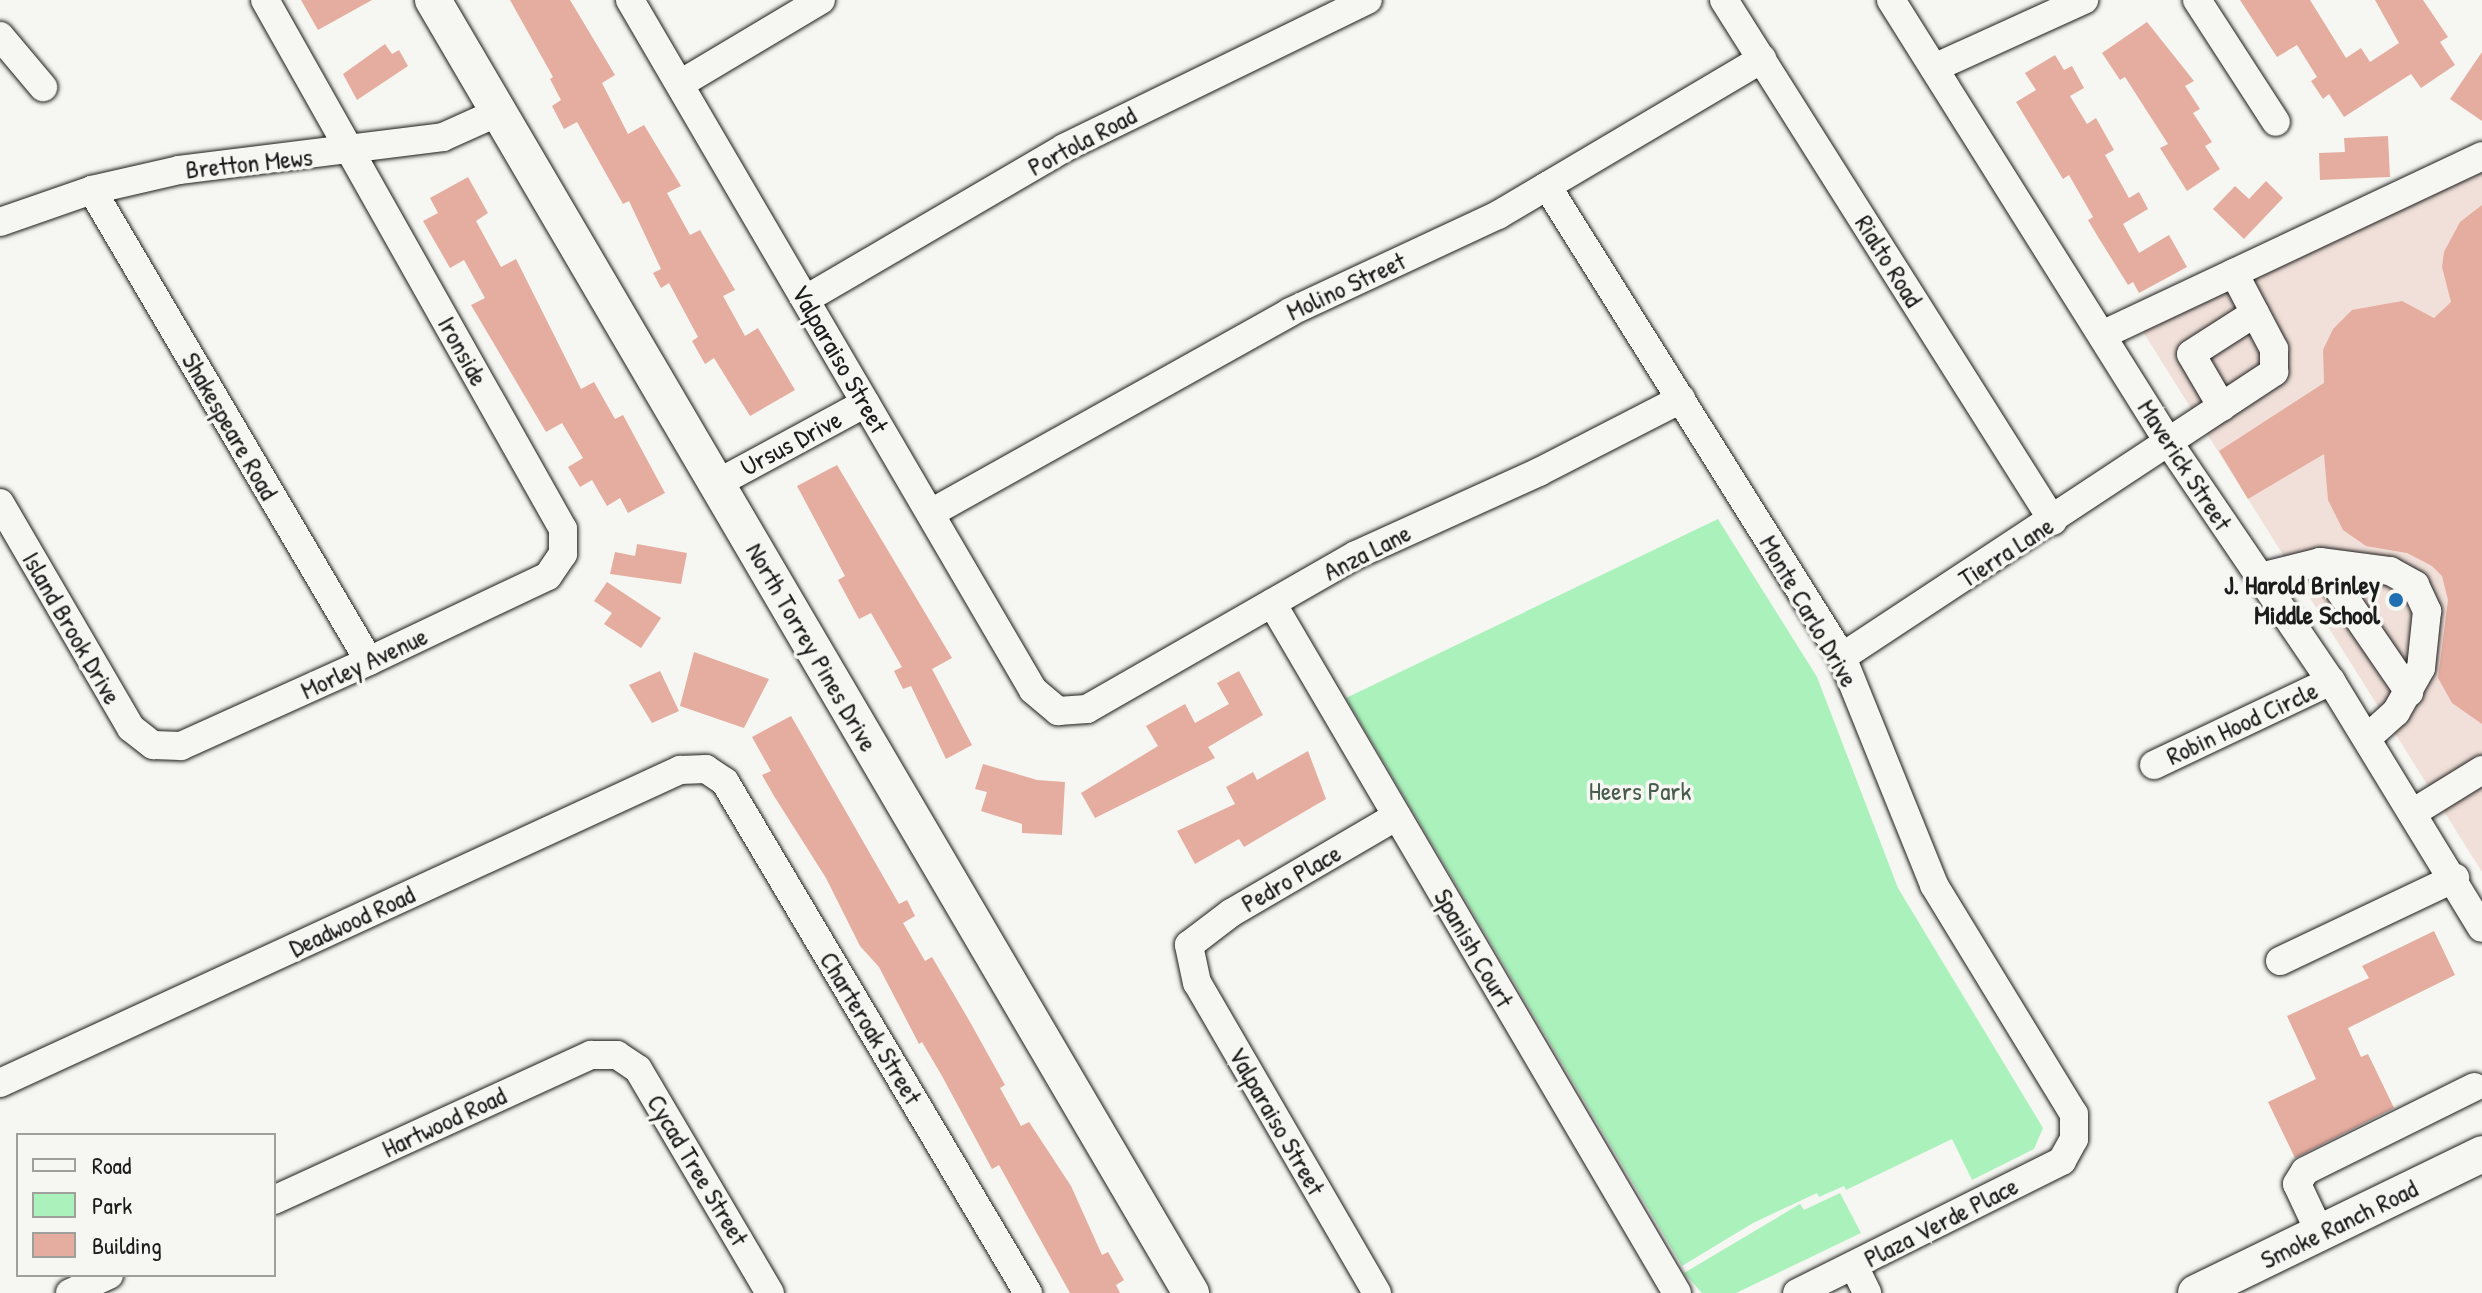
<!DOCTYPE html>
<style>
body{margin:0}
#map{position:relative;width:2482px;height:1293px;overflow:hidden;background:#f6f6f2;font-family:"Patrick Hand",sans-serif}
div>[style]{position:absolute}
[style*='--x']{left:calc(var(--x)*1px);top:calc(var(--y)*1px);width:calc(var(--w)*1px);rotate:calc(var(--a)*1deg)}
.built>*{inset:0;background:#f1e0d9}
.green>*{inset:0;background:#abf1bc}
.building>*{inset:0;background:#e5ad9f}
.roads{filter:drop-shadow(0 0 2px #1c1c1c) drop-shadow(0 0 2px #1c1c1c)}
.minor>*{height:28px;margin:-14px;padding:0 14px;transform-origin:14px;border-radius:14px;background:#f6f6f2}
.major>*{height:36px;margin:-18px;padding:0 18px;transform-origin:18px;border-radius:18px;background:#f6f6f2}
.dots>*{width:22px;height:22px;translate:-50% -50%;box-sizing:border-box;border:4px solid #f6f6f2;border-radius:50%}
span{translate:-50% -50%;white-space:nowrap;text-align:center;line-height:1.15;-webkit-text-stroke:7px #f6f6f2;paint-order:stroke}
.street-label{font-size:26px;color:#1c1c1c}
.poi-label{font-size:26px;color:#1c1c1c;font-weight:700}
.right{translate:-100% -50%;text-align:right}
.park-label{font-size:26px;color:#475c4c}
.legend{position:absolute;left:16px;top:1133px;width:260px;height:144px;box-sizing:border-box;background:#f6f6f2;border:2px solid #9f9f9c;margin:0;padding:10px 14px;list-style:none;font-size:24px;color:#1c1c1c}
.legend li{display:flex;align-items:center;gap:16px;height:40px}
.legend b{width:40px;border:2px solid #9f9f9c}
</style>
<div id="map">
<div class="built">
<div style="clip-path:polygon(2482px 170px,2482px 872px,2140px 327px)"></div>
</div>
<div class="green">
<div style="clip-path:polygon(1718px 519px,1817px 677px,1898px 888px,2043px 1128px,2034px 1149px,1972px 1180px,1952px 1139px,1846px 1190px,1844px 1186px,1819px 1197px,1817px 1193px,1753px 1223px,1682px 1266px,1346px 698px)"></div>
<div style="clip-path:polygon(1840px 1193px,1861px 1233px,1736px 1293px,1702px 1293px,1684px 1273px,1800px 1204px,1804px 1210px)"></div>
</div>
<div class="building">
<div style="clip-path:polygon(301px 0,372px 0,318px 30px)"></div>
<div style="clip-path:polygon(510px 0,570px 0,615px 75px,602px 83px,628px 134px,644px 125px,681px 186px,667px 193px,690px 235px,700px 230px,735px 290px,723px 296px,745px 336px,758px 328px,795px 390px,750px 416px,714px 358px,705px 364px,692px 341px,698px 337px,669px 283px,661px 288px,653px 273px,661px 269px,629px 201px,623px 204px,577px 122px,564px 129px,552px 106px,561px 100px,550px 79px,553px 77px)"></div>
<div style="clip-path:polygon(2240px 0,2310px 0,2346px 58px,2361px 48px,2370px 62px,2399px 43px,2375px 0,2423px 0,2448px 37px,2440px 42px,2455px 65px,2421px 88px,2411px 74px,2344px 117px,2329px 94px,2323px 99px,2311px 81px,2317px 77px,2297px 45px,2277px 57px)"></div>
<div style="clip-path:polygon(2147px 22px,2194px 81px,2185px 86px,2200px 109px,2193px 113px,2212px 142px,2205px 146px,2220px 169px,2187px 191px,2160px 148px,2168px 144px,2125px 77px,2120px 80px,2102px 53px)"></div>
<div style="clip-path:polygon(385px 44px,392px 54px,399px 50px,408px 66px,357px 100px,343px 74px)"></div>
<div style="clip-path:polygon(2482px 52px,2482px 121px,2450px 99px)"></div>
<div style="clip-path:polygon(2055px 55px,2064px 70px,2072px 66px,2084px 88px,2070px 96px,2087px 124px,2096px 118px,2114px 150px,2105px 155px,2129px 198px,2139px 192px,2148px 209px,2123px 224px,2139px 253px,2169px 235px,2187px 267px,2139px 293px,2133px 282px,2128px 285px,2098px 237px,2088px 220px,2093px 217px,2069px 175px,2063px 179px,2016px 102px,2036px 90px,2025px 73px)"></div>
<div style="clip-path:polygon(2388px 136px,2390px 177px,2320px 180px,2319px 153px,2345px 152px,2344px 138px)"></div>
<div style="clip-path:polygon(468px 177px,488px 213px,476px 221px,501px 267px,516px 259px,581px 389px,594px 382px,615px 419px,623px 415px,665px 493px,628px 513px,620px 498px,607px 506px,592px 480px,580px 487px,568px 467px,583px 458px,562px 423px,546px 432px,471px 305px,485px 298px,464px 260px,450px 268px,423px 221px,438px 213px,430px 198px)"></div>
<div style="clip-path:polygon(2266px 181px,2283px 198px,2244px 239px,2213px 209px,2235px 186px,2249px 199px)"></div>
<div style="clip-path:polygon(2482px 205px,2482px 724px,2452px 703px,2438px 678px,2448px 600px,2442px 576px,2432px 566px,2407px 553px,2366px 546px,2343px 530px,2328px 500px,2324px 454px,2248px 499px,2219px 451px,2324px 383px,2323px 350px,2333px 329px,2352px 310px,2402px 301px,2434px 318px,2451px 302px,2442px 267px,2444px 252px,2460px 222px)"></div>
<div style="clip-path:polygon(837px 465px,952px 658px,932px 669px,972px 745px,946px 759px,911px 686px,903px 689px,894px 671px,902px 667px,871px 613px,859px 619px,838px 580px,845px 576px,797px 486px)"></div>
<div style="clip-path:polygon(637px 544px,687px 553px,681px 584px,610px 574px,615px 552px,635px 556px)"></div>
<div style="clip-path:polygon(607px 582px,661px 618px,641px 648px,604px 624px,612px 613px,594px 601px)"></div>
<div style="clip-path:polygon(694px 652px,769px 679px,744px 728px,680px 706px)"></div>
<div style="clip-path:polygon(660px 671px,679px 711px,652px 723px,629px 685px)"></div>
<div style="clip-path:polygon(1239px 671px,1263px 715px,1208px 747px,1215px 758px,1095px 818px,1081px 793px,1158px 746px,1146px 726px,1185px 704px,1195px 723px,1229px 704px,1217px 683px)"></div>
<div style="clip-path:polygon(791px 716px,899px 904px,907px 900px,915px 916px,903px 923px,925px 961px,932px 957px,970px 1022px,1005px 1085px,1000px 1088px,1021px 1126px,1029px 1122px,1071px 1186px,1102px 1255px,1108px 1252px,1124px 1280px,1116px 1285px,1120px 1293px,1070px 1293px,999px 1165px,992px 1169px,942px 1076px,922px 1042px,919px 1044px,879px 967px,860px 946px,826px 878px,774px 796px,762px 775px,771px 771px,752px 737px)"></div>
<div style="clip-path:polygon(1308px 751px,1326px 799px,1244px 847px,1239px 839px,1195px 864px,1177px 831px,1235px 804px,1226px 787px,1253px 772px,1257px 780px)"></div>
<div style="clip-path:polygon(983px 764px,1037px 780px,1065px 782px,1062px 835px,1022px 833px,1022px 824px,981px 811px,987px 792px,975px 789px)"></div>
<div style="clip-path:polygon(2434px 931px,2455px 975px,2348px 1028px,2361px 1057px,2368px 1054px,2394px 1108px,2295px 1158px,2268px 1102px,2316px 1079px,2287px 1016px,2369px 978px,2362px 966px)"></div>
</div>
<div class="roads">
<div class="minor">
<div style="--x:630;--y:0;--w:799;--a:59.71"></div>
<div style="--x:1033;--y:690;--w:33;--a:40"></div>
<div style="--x:1058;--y:711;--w:29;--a:-4"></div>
<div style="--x:1087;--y:709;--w:310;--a:-29.8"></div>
<div style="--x:1356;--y:555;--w:201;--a:-24.4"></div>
<div style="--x:1539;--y:472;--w:160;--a:-27.2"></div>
<div style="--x:1724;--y:0;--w:616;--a:57.73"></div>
<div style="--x:1891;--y:0;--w:523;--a:57.89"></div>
<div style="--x:2169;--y:443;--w:288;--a:55.8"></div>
<div style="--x:2331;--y:681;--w:289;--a:58.6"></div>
<div style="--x:2197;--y:0;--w:145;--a:57.1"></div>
<div style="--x:0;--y:36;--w:67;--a:49.9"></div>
<div style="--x:1934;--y:68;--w:165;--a:-24.4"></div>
<div style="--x:680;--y:84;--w:164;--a:-30.8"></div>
<div style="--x:1547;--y:186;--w:556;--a:57.94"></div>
<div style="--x:1842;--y:657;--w:246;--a:68"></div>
<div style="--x:1934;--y:885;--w:268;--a:58.6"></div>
<div style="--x:2074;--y:1114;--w:25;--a:90"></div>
<div style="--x:2074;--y:1139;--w:25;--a:119"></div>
<div style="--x:2062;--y:1161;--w:296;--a:153.5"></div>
<div style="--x:92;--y:190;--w:546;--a:59.54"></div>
<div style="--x:0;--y:222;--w:97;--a:-19.2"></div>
<div style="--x:92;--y:190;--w:89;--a:-12.9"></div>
<div style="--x:179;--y:170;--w:266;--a:-7.1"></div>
<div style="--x:443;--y:137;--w:61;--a:-24.1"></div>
<div style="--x:806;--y:299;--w:299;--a:-30.3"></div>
<div style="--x:1064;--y:148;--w:338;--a:-26"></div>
<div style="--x:2102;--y:335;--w:420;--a:-25.2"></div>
<div style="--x:2222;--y:407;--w:61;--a:-120.3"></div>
<div style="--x:2191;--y:354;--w:76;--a:-32.6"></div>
<div style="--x:716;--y:484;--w:170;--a:-28.4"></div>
<div style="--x:0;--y:503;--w:260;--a:59.8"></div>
<div style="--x:131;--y:728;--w:28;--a:38"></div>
<div style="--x:153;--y:745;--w:28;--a:2"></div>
<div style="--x:181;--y:746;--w:206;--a:-24.3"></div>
<div style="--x:369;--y:661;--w:198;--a:-25.4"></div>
<div style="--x:548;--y:576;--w:27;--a:-56"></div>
<div style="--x:563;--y:554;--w:25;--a:-90"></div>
<div style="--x:563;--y:529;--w:607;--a:-119.39"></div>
<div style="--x:931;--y:513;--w:411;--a:-29.2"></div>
<div style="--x:1290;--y:312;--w:230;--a:-25"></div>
<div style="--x:1498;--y:215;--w:307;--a:-30.6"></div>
<div style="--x:2320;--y:562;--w:158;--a:55.6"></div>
<div style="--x:2260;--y:577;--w:62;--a:-14"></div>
<div style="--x:2320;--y:562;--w:71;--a:7.3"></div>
<div style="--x:2390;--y:571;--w:29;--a:29"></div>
<div style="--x:2415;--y:585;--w:29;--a:65"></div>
<div style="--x:2427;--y:611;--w:57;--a:96"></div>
<div style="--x:2421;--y:668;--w:51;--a:119.6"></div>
<div style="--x:2396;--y:712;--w:39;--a:138"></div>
<div style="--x:1272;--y:603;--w:800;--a:59.59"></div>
<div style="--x:1842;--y:657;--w:518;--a:-33.41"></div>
<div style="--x:2274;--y:372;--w:23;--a:-90"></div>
<div style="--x:2274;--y:349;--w:86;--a:-117.8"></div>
<div style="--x:2154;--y:765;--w:196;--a:-25.4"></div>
<div style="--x:2414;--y:812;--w:80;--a:-31.7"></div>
<div style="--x:2280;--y:961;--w:194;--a:-25.4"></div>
<div style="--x:0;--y:1083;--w:749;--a:-24.72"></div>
<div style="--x:680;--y:770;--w:26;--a:-2"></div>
<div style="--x:706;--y:769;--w:23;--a:34"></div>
<div style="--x:725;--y:782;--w:594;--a:59.33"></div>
<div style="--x:274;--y:1200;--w:349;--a:-24.6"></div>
<div style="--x:591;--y:1055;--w:26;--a:0"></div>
<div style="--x:617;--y:1055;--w:25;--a:34"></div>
<div style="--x:638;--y:1069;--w:260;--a:59.5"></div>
<div style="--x:2320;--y:1233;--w:54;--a:-115.1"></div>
<div style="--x:2297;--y:1184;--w:15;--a:-58"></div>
<div style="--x:2305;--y:1171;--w:189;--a:-26.4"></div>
<div style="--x:1854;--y:1266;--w:30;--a:64"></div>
<div style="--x:70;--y:1293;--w:43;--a:-24.8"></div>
<div style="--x:1377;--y:1293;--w:358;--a:-120.1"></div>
<div style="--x:1197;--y:983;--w:39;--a:-102"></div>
<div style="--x:1189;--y:945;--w:53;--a:-37.3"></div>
<div style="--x:1231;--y:913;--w:192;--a:-30.3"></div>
</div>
<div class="major">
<div style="--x:433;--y:0;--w:1499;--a:59.62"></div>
<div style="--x:2196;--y:1293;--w:318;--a:-25.9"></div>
</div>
</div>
<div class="dots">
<div style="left:2396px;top:600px;background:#1f6fb2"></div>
</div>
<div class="street-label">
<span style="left:1082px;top:141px;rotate:-28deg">Portola Road</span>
<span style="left:249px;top:163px;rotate:-6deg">Bretton Mews</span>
<span style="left:1889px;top:261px;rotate:58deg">Rialto Road</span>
<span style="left:1346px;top:286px;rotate:-25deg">Molino Street</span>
<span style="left:463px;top:351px;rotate:61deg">Ironside</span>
<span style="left:840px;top:359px;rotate:60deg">Valparaiso Street</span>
<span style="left:230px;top:426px;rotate:60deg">Shakespeare Road</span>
<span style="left:791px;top:443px;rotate:-28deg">Ursus Drive</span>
<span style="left:2185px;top:465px;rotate:57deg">Maverick Street</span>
<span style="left:1367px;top:552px;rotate:-27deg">Anza Lane</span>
<span style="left:2006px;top:552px;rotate:-33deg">Tierra Lane</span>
<span style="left:1809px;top:611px;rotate:60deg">Monte Carlo Drive</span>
<span style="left:72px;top:628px;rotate:60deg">Island Brook Drive</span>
<span style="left:812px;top:647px;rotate:60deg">North Torrey Pines Drive</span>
<span style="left:364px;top:663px;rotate:-25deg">Morley Avenue</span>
<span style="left:2242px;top:723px;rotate:-25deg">Robin Hood Circle</span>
<span style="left:1291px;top:878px;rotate:-30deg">Pedro Place</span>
<span style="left:352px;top:921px;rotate:-25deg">Deadwood Road</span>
<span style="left:1474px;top:948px;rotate:60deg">Spanish Court</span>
<span style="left:871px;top:1028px;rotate:59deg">Charteroak Street</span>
<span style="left:1277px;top:1121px;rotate:60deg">Valparaiso Street</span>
<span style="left:444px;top:1122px;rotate:-25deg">Hartwood Road</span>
<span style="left:698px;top:1170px;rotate:59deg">Cycad Tree Street</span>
<span style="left:1941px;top:1222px;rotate:-27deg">Plaza Verde Place</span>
<span style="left:2339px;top:1224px;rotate:-26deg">Smoke Ranch Road</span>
</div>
<div class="poi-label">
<span class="right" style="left:2380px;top:600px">J. Harold Brinley<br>Middle School</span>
</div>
<div class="park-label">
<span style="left:1640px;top:791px">Heers Park</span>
</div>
<ul class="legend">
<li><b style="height:10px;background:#f6f6f2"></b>Road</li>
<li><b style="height:22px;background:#abf1bc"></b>Park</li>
<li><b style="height:22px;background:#e5ad9f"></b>Building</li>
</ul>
</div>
